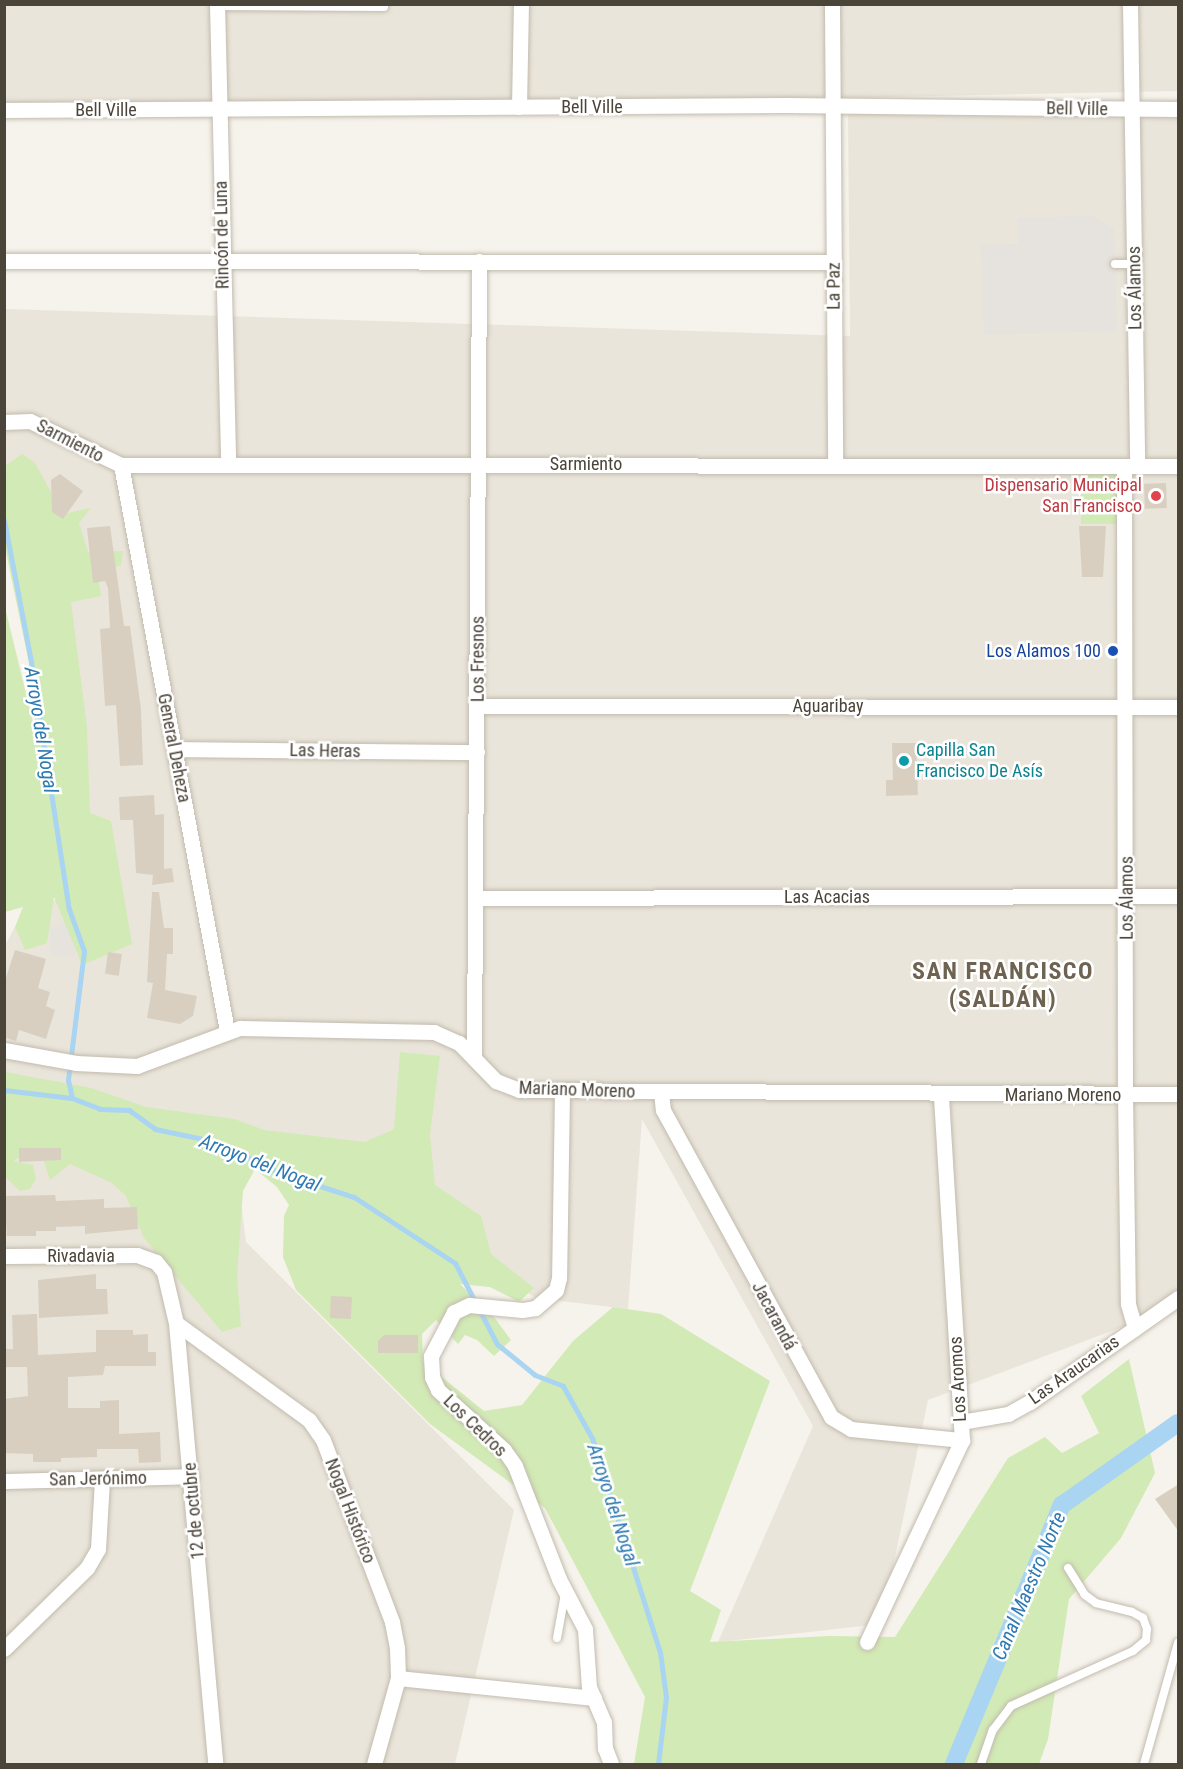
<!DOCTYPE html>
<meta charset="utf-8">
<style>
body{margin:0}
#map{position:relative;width:1183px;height:1769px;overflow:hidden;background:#f6f3ec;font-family:"Roboto Condensed",sans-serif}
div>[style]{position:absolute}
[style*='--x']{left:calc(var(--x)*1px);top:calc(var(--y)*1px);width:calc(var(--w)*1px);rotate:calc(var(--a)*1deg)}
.residential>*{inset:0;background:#eae5da}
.industrial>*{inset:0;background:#e6e2dd}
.green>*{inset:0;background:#d2eab5;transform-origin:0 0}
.stream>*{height:5px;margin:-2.5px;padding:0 2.5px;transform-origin:2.5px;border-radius:2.5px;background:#a9d4f2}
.canal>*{height:18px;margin:-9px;padding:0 9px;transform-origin:9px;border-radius:9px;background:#a9d4f2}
.building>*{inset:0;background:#d8cfc1;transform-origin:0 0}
.roads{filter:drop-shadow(0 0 2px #c2bbae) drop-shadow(0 0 2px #c2bbae)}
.service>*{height:8px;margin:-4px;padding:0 4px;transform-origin:4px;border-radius:4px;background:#fff}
.minor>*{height:15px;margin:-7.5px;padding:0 7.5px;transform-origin:7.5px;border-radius:7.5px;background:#fff}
.dots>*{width:16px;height:16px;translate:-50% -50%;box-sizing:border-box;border:3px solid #fff;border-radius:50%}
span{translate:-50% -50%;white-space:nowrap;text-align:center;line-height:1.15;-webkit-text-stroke:5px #fff;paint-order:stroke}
.street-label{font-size:18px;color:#4b4439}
.health-label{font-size:18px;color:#be3a42}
.right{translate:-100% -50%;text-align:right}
.transit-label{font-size:18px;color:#164399}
.culture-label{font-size:18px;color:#0d838f}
.left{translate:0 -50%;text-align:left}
.water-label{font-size:20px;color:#2e7ab2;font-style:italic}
.district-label{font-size:24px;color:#6e6250;font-weight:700;letter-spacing:1.5px}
.frame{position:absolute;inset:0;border:6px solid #4b4439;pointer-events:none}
</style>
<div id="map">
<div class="residential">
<div style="clip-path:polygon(4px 5px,1178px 5px,1178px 91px,791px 99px,5px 102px)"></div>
<div style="clip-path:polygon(848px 114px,1178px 115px,1178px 1306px,928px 1400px,881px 1624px,718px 1642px,813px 1426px,642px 1119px,628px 1309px,536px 1298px,345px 1179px,5px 1107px,4px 947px,15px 927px,89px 877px,5px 493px,5px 309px,850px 336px)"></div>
<div style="clip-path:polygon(5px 1115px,237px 1172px,246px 1242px,514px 1510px,455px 1764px,5px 1764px)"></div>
</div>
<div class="industrial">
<div style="clip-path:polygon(1092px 216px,1114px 228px,1117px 331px,984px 334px,981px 245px,1018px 244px,1018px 218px)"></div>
<div style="clip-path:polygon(71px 920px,75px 957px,50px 954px,50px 929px)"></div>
</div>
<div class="green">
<div style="clip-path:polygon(22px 454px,35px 463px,63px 514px,91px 508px,79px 523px,88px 552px,123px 551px,121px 565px,98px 575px,101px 596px,71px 602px,87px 727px,90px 813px,111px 821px,132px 944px,82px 965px,54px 897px,47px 943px,25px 950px,15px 927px,23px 907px,5px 912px,4px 603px,37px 739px,30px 668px,5px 547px,5px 466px)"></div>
<div style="left:1121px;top:474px;width:50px;height:40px;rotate:90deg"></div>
<div style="clip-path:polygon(400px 1052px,440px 1056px,430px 1135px,435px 1185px,481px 1216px,491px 1254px,534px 1288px,519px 1302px,490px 1287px,460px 1284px,494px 1317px,511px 1340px,494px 1356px,477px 1340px,465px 1335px,458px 1344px,436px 1320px,422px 1334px,423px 1362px,484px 1411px,522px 1405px,573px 1341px,613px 1307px,661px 1314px,770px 1381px,690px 1591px,721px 1610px,710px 1642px,829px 1636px,895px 1637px,1008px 1458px,1045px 1437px,1062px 1453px,1099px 1433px,1081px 1396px,1129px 1359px,1155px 1473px,1121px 1538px,1069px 1599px,1048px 1739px,1039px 1764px,634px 1764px,645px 1697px,545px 1508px,430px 1424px,296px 1290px,283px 1257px,284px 1216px,289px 1205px,277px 1187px,255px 1169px,243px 1191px,237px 1277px,241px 1326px,222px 1332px,144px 1238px,126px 1196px,112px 1183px,70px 1164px,50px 1180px,43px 1159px,27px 1153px,13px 1161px,33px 1165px,36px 1179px,30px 1189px,20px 1191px,5px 1177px,5px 1072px,91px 1088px,146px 1107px,234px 1119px,264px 1130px,365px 1142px,394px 1129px)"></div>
</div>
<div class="stream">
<div style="--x:4;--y:520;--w:145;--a:79.2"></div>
<div style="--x:31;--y:662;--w:250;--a:81.3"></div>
<div style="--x:69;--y:909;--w:45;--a:70.3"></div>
<div style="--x:84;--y:951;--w:130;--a:97.1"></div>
<div style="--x:68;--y:1080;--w:18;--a:77"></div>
<div style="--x:72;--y:1098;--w:30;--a:21"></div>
<div style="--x:100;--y:1109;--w:29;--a:2"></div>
<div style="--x:129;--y:1110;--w:32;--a:36"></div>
<div style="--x:155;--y:1129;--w:63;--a:11.8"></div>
<div style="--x:217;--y:1142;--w:70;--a:26.2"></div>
<div style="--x:280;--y:1173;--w:78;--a:18"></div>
<div style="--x:354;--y:1197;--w:121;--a:33.2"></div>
<div style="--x:455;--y:1263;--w:91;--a:62.6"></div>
<div style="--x:497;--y:1344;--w:49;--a:39.2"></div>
<div style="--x:535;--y:1375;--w:30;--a:21"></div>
<div style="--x:563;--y:1386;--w:60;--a:60.9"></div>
<div style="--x:592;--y:1438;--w:225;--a:72.4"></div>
<div style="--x:660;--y:1652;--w:45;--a:82.4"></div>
<div style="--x:666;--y:1697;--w:67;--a:96.8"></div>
<div style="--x:4;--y:1090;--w:68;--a:6.7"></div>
</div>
<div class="canal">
<div style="--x:954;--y:1764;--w:281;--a:-67.4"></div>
<div style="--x:1062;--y:1505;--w:142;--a:-35.3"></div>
</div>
<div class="building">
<div style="clip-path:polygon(60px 474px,83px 491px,63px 519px,52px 512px,51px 480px)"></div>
<div style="left:1166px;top:483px;width:25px;height:22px;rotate:88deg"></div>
<div style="clip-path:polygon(110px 526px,124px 626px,130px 626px,141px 709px,143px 765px,120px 766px,116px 705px,105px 706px,100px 629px,110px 628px,108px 588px,105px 581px,93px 583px,87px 528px)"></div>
<div style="clip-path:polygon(1079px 526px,1106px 526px,1103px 577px,1082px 577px)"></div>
<div style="clip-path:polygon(892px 743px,916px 743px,918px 795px,886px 796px,886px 780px,893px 780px)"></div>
<div style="clip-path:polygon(154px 795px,155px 815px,164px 814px,164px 869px,172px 868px,174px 882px,152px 885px,153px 875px,136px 873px,133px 820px,120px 820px,119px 797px)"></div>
<div style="clip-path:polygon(152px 892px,159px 892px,164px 928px,173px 928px,173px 954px,167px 954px,165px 990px,197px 996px,193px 1016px,180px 1024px,147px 1018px,153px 983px,147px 982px)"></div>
<div style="clip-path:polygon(15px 950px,46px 959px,38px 988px,50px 992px,46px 1006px,55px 1010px,46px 1039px,19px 1030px,16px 1041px,4px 1037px,4px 984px)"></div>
<div style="left:108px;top:952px;width:14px;height:22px;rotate:8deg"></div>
<div style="clip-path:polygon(19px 1148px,61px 1148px,61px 1160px,19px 1162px)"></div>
<div style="clip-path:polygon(55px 1195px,56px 1201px,104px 1199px,104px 1208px,137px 1207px,138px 1229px,85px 1234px,85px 1226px,56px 1227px,56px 1231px,36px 1231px,36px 1236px,7px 1236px,4px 1196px)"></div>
<div style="clip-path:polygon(96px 1274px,96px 1289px,107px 1289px,108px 1314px,39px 1318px,38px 1280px)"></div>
<div style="left:331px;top:1296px;width:21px;height:22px;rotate:3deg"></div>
<div style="clip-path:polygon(37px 1314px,38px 1355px,96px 1352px,96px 1330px,133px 1330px,133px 1335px,148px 1334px,148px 1352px,156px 1352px,156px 1366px,105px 1366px,103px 1375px,68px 1377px,68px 1408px,100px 1408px,100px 1401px,119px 1400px,119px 1434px,160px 1432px,161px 1462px,139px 1463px,138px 1449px,97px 1449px,97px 1457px,61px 1458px,61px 1462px,33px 1462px,33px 1454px,4px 1453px,4px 1399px,28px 1396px,27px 1367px,4px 1367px,4px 1349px,13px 1349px,12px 1315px)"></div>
<div style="clip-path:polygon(384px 1335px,418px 1335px,418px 1353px,378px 1353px,378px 1341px)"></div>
<div style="clip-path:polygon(1179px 1484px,1179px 1532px,1155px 1499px)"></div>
</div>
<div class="roads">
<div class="service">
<div style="--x:217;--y:6;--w:167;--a:0.3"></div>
<div style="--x:1115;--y:264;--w:20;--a:0"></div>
<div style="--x:557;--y:1638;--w:45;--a:-79.7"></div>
<div style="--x:981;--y:1764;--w:36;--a:-71"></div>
<div style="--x:993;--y:1730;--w:30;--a:-53"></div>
<div style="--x:1011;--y:1706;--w:134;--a:-24.3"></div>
<div style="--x:1133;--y:1651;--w:17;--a:-40"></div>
<div style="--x:1146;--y:1640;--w:11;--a:-85"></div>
<div style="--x:1147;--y:1629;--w:12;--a:-110"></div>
<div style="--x:1143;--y:1618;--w:13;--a:-151"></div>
<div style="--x:1132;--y:1612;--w:37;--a:-166"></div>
<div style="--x:1096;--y:1603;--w:14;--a:-144"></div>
<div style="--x:1085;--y:1595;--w:32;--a:-122"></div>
<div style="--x:1144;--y:1764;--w:126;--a:-74.3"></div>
</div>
<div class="minor">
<div style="--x:217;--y:4;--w:461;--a:88.6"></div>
<div style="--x:832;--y:4;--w:462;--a:89.6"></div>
<div style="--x:1130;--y:4;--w:462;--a:89.1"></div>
<div style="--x:519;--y:107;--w:103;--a:-88.9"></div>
<div style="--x:4;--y:110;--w:782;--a:-0.37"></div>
<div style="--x:786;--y:105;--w:392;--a:0.6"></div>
<div style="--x:4;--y:261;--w:830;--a:0.07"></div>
<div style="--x:4;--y:422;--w:26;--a:-2"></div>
<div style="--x:30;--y:421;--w:101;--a:25.8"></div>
<div style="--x:121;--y:465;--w:1057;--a:0.05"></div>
<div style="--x:121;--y:465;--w:576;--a:79.39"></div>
<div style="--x:1124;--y:466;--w:629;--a:89.91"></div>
<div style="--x:1125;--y:1095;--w:209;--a:89.2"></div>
<div style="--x:1128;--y:1304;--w:25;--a:74"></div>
<div style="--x:477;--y:706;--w:701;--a:0.08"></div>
<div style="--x:174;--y:749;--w:303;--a:0.6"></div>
<div style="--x:476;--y:898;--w:702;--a:-0.16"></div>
<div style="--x:4;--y:1050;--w:73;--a:10.2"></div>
<div style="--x:76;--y:1063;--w:61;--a:2.8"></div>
<div style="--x:137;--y:1066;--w:110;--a:-20.3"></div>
<div style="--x:240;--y:1028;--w:194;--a:1.2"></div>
<div style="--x:434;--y:1032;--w:27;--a:24"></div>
<div style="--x:459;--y:1043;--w:53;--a:45.8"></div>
<div style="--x:496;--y:1081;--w:25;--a:21"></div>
<div style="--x:519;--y:1090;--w:659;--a:0.35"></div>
<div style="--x:474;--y:1056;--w:795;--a:-89.64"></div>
<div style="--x:562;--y:1092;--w:186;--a:90.9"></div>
<div style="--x:559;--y:1278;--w:12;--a:104"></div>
<div style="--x:556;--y:1290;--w:28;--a:139"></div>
<div style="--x:535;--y:1308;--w:13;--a:171"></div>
<div style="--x:522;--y:1310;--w:53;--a:-174.6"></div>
<div style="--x:469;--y:1305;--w:17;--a:155"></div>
<div style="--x:454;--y:1312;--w:50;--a:117.6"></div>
<div style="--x:431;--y:1356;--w:21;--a:87"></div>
<div style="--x:432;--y:1377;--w:14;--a:65"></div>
<div style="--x:438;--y:1390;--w:89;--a:42.3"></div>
<div style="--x:504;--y:1450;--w:19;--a:55"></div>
<div style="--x:515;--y:1466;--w:121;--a:68.7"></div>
<div style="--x:559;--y:1579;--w:56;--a:62.5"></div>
<div style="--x:585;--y:1629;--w:58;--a:86.1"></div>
<div style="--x:589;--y:1687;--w:38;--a:67"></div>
<div style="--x:604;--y:1722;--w:26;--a:88"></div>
<div style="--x:605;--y:1748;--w:17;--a:69"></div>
<div style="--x:661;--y:1092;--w:18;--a:84"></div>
<div style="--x:663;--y:1110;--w:350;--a:61.3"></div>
<div style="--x:831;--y:1417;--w:23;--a:31"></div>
<div style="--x:851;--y:1429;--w:112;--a:5.7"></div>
<div style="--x:4;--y:1256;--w:133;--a:-0.4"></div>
<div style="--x:137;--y:1255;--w:20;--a:20"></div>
<div style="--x:156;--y:1262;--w:13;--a:51"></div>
<div style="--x:164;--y:1272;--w:52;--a:76.8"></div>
<div style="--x:176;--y:1323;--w:443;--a:84.9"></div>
<div style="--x:176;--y:1323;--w:165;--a:36.1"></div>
<div style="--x:309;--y:1420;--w:24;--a:55"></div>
<div style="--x:323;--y:1440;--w:195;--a:69.2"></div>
<div style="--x:392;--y:1622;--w:26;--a:79"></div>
<div style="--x:397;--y:1648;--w:30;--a:88"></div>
<div style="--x:398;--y:1678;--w:89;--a:105.6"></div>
<div style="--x:961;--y:1422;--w:48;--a:-9.7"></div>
<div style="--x:1008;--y:1414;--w:25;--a:-29"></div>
<div style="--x:1030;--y:1402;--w:181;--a:-35.1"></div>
<div style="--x:4;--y:1481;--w:187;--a:-1.5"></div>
<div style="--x:867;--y:1642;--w:223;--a:-64.8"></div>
<div style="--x:962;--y:1440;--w:346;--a:-93.5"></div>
<div style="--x:4;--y:1649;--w:116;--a:-44.3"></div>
<div style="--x:87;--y:1568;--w:22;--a:-60"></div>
<div style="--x:98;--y:1549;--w:69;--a:-86.7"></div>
<div style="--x:398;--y:1678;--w:197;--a:5.8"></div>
</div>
</div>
<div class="dots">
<div style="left:1156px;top:496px;background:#e0444e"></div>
<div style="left:1113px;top:651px;background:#1a4fb4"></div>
<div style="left:904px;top:761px;background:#0f9aa8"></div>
</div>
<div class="street-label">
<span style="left:592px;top:107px">Bell Ville</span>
<span style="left:1077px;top:109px;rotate:1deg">Bell Ville</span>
<span style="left:106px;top:110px">Bell Ville</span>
<span style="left:222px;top:235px;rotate:-91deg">Rincón de Luna</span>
<span style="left:834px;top:286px;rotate:-90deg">La Paz</span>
<span style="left:1135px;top:288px;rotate:-91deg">Los Álamos</span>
<span style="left:70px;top:441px;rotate:27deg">Sarmiento</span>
<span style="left:586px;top:464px">Sarmiento</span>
<span style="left:478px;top:659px;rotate:-90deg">Los Fresnos</span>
<span style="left:828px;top:706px">Aguaribay</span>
<span style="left:174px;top:748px;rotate:79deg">General Deheza</span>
<span style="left:325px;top:751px;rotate:1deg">Las Heras</span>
<span style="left:827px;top:897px">Las Acacias</span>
<span style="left:1127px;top:898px;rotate:-90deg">Los Álamos</span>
<span style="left:577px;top:1090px;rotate:2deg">Mariano Moreno</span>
<span style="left:1063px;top:1095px">Mariano Moreno</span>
<span style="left:81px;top:1256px">Rivadavia</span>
<span style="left:774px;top:1316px;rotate:62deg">Jacarandá</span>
<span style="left:1074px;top:1370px;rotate:-35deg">Las Araucarias</span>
<span style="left:958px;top:1379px;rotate:-93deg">Los Aromos</span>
<span style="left:475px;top:1426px;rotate:44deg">Los Cedros</span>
<span style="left:98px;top:1479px;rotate:-1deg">San Jerónimo</span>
<span style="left:194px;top:1511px;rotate:-95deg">12 de octubre</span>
<span style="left:350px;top:1511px;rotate:69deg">Nogal Histórico</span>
</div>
<div class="health-label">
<span class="right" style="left:1142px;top:496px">Dispensario Municipal<br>San Francisco</span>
</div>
<div class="transit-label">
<span class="right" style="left:1101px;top:651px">Los Alamos 100</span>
</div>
<div class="culture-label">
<span class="left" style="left:916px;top:761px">Capilla San<br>Francisco De Asís</span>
</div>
<div class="water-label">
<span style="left:41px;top:730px;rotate:81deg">Arroyo del Nogal</span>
<span style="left:260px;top:1163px;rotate:21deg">Arroyo del Nogal</span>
<span style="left:613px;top:1505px;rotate:72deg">Arroyo del Nogal</span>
<span style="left:1029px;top:1586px;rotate:-67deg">Canal Maestro Norte</span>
</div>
<div class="district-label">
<span style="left:1003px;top:986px">SAN FRANCISCO<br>(SALDÁN)</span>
</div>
<div class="frame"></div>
</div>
